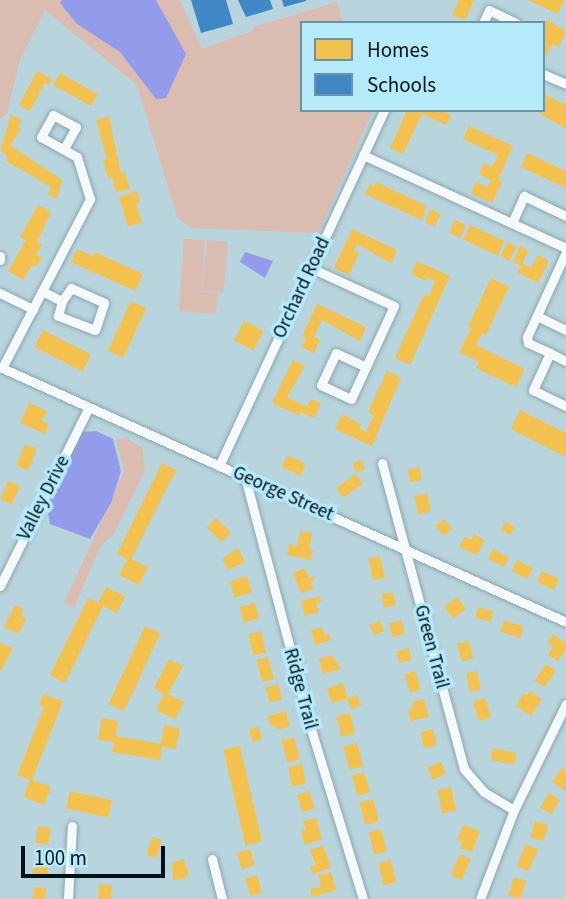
<!DOCTYPE html>
<style>
body{margin:0}
#map{position:relative;width:566px;height:899px;overflow:hidden;background:#b8d5de;font-family:"Source Sans 3",sans-serif}
div>[style]{position:absolute}
[style*='--x']{left:calc(var(--x)*1px);top:calc(var(--y)*1px);width:calc(var(--w)*1px);rotate:calc(var(--a)*1deg)}
.green>*{inset:0;background:#dbbcb0;transform-origin:0 0}
.water>*{inset:0;background:#929cea}
.homes>*{inset:0;background:#f2c14e;transform-origin:0 0}
.schools>*{inset:0;background:#3f88c5}
.roads{filter:drop-shadow(0 0 2px #8fa6ad) drop-shadow(0 0 2px #8fa6ad)}
.street>*{height:9px;margin:-4.5px;padding:0 4.5px;transform-origin:4.5px;border-radius:4.5px;background:#f4f9fa}
span{translate:-50% -50%;white-space:nowrap;text-align:center;line-height:1.15;-webkit-text-stroke:7px #b5eafb;paint-order:stroke}
.street-label{font-size:19px;color:#011319}
.legend{position:absolute;left:300px;top:21px;width:245px;height:91px;box-sizing:border-box;background:#b5eafb;border:2px solid #6d94a1;margin:0;padding:9px 12px;list-style:none;font-size:21px;color:#011319}
.legend li{display:flex;align-items:center;gap:14px;height:35px}
.legend b{width:35px;border:2px solid #6d94a1}
.scale{position:absolute;left:21px;top:846px;width:144px;height:32px;box-sizing:border-box;border:4px solid #011319;border-top:0;padding-left:9px;font-size:21px;line-height:24px;white-space:nowrap;color:#011319;-webkit-text-stroke:5px #b5eafb;paint-order:stroke}
</style>
<div id="map">
<div class="green">
<div style="clip-path:polygon(0 0,180px 0,202px 49px,252px 31px,253px 27px,337px 2px,342px 21px,346px 23px,302px 23px,302px 110px,373px 110px,318px 233px,190px 228px,177px 217px,137px 85px,45px 10px,20px 60px,7px 113px,0 119px)"></div>
<div style="clip-path:polygon(184px 239px,205px 240px,202px 291px,190px 291px,218px 293px,216px 314px,179px 311px)"></div>
<div style="left:207px;top:240px;width:21px;height:51px;rotate:5deg"></div>
<div style="clip-path:polygon(126px 438px,142px 447px,145px 471px,114px 534px,100px 547px,74px 608px,64px 603px,124px 471px,116px 440px)"></div>
</div>
<div class="water">
<div style="clip-path:polygon(62px 0,156px 0,186px 54px,166px 98px,156px 99px,120px 52px,77px 24px,60px 3px)"></div>
<div style="clip-path:polygon(245px 252px,273px 261px,265px 278px,240px 262px)"></div>
<div style="clip-path:polygon(96px 431px,113px 439px,121px 471px,111px 503px,90px 539px,50px 524px,47px 507px,82px 432px)"></div>
</div>
<div class="homes">
<div style="clip-path:polygon(459px 0,474px 0,465px 20px,452px 15px)"></div>
<div style="clip-path:polygon(528px 0,564px 0,558px 14px)"></div>
<div style="clip-path:polygon(547px 20px,566px 31px,559px 47px,552px 44px,546px 57px,543px 28px)"></div>
<div style="clip-path:polygon(37px 71px,52px 79px,49px 85px,45px 83px,30px 111px,19px 105px)"></div>
<div style="left:60px;top:73px;width:43px;height:14px;rotate:29deg"></div>
<div style="clip-path:polygon(544px 94px,566px 105px,566px 129px,534px 110px,543px 110px)"></div>
<div style="clip-path:polygon(407px 110px,442px 110px,451px 115px,446px 125px,422px 114px,403px 154px,390px 148px)"></div>
<div style="clip-path:polygon(11px 115px,22px 120px,18px 127px,21px 129px,10px 145px,62px 180px,57px 199px,48px 195px,51px 187px,6px 161px,7px 155px,0 151px)"></div>
<div style="clip-path:polygon(109px 116px,121px 173px,125px 172px,130px 189px,116px 192px,112px 177px,108px 178px,103px 160px,107px 159px,96px 120px)"></div>
<div style="clip-path:polygon(469px 126px,513px 146px,498px 180px,502px 182px,492px 203px,471px 193px,476px 182px,488px 187px,491px 180px,479px 174px,484px 163px,492px 167px,498px 155px,463px 139px)"></div>
<div style="clip-path:polygon(527px 153px,566px 171px,566px 188px,521px 167px)"></div>
<div style="clip-path:polygon(376px 182px,427px 206px,421px 220px,365px 194px,370px 184px,374px 186px)"></div>
<div style="clip-path:polygon(137px 191px,140px 202px,136px 204px,142px 222px,128px 227px,119px 197px)"></div>
<div style="clip-path:polygon(38px 205px,51px 212px,37px 242px,42px 245px,36px 254px,42px 257px,36px 267px,32px 265px,23px 280px,8px 271px,26px 240px,20px 237px)"></div>
<div style="left:431px;top:209px;width:11px;height:14px;rotate:27deg"></div>
<div style="left:455px;top:220px;width:12px;height:14px;rotate:24deg"></div>
<div style="left:470px;top:225px;width:38px;height:16px;rotate:25deg"></div>
<div style="clip-path:polygon(352px 229px,397px 250px,391px 263px,357px 244px,354px 251px,359px 253px,349px 275px,334px 268px)"></div>
<div style="left:508px;top:242px;width:10px;height:16px;rotate:29deg"></div>
<div style="clip-path:polygon(520px 246px,529px 251px,522px 263px,531px 268px,538px 255px,549px 261px,538px 283px,517px 272px,521px 266px,513px 262px)"></div>
<div style="clip-path:polygon(77px 249px,93px 256px,95px 252px,143px 274px,135px 291px,71px 262px)"></div>
<div style="clip-path:polygon(417px 261px,450px 276px,410px 365px,395px 358px,424px 294px,429px 296px,435px 281px,427px 277px,426px 281px,411px 274px)"></div>
<div style="clip-path:polygon(491px 278px,509px 287px,486px 335px,482px 333px,476px 345px,525px 369px,516px 387px,476px 368px,479px 362px,459px 352px,471px 328px,468px 326px)"></div>
<div style="left:131px;top:301px;width:17px;height:55px;rotate:25deg"></div>
<div style="clip-path:polygon(317px 304px,366px 327px,360px 341px,322px 320px,314px 337px,320px 340px,314px 353px,301px 347px,306px 338px,302px 336px)"></div>
<div style="left:244px;top:321px;width:22px;height:22px;rotate:27deg"></div>
<div style="left:43px;top:330px;width:54px;height:19px;rotate:27deg"></div>
<div style="clip-path:polygon(293px 360px,305px 366px,287px 397px,307px 407px,311px 399px,321px 403px,314px 418px,301px 412px,300px 416px,272px 403px)"></div>
<div style="clip-path:polygon(387px 371px,401px 378px,372px 446px,335px 429px,342px 414px,361px 424px,359px 428px,366px 432px,374px 415px,368px 412px)"></div>
<div style="clip-path:polygon(29px 403px,47px 411px,42px 421px,49px 424px,45px 434px,20px 423px)"></div>
<div style="clip-path:polygon(520px 410px,566px 433px,566px 457px,511px 429px)"></div>
<div style="left:25px;top:444px;width:13px;height:23px;rotate:23deg"></div>
<div style="left:287px;top:455px;width:21px;height:13px;rotate:25deg"></div>
<div style="left:362px;top:460px;width:10px;height:10px;rotate:73deg"></div>
<div style="clip-path:polygon(162px 463px,176px 470px,131px 559px,148px 567px,139px 585px,119px 575px,127px 559px,117px 554px)"></div>
<div style="left:419px;top:467px;width:13px;height:12px;rotate:77deg"></div>
<div style="left:356px;top:474px;width:12px;height:24px;rotate:55deg"></div>
<div style="left:8px;top:481px;width:13px;height:20px;rotate:23deg"></div>
<div style="left:427px;top:493px;width:19px;height:13px;rotate:78deg"></div>
<div style="left:216px;top:518px;width:21px;height:13px;rotate:45deg"></div>
<div style="left:444px;top:519px;width:13px;height:11px;rotate:51deg"></div>
<div style="left:505px;top:522px;width:11px;height:9px;rotate:27deg"></div>
<div style="clip-path:polygon(300px 531px,312px 533px,309px 549px,313px 550px,311px 560px,287px 555px,289px 544px,297px 546px)"></div>
<div style="clip-path:polygon(474px 534px,485px 540px,477px 555px,459px 547px,465px 536px,471px 540px)"></div>
<div style="clip-path:polygon(238px 548px,245px 562px,228px 570px,222px 559px)"></div>
<div style="left:493px;top:549px;width:18px;height:11px;rotate:27deg"></div>
<div style="left:380px;top:556px;width:22px;height:12px;rotate:77deg"></div>
<div style="left:517px;top:560px;width:18px;height:12px;rotate:27deg"></div>
<div style="clip-path:polygon(305px 568px,309px 578px,314px 576px,315px 580px,311px 582px,313px 589px,301px 593px,293px 573px)"></div>
<div style="left:542px;top:571px;width:19px;height:12px;rotate:25deg"></div>
<div style="left:247px;top:576px;width:17px;height:18px;rotate:73deg"></div>
<div style="clip-path:polygon(106px 587px,125px 596px,117px 613px,103px 606px,65px 683px,50px 675px,88px 598px,98px 603px)"></div>
<div style="left:393px;top:592px;width:13px;height:12px;rotate:77deg"></div>
<div style="clip-path:polygon(320px 596px,321px 602px,316px 603px,319px 612px,305px 616px,301px 601px)"></div>
<div style="left:457px;top:597px;width:15px;height:16px;rotate:53deg"></div>
<div style="left:255px;top:603px;width:16px;height:16px;rotate:75deg"></div>
<div style="clip-path:polygon(15px 605px,24px 610px,21px 616px,26px 619px,18px 634px,4px 627px)"></div>
<div style="left:478px;top:607px;width:16px;height:11px;rotate:15deg"></div>
<div style="left:401px;top:620px;width:14px;height:13px;rotate:73deg"></div>
<div style="left:504px;top:620px;width:21px;height:12px;rotate:19deg"></div>
<div style="left:380px;top:621px;width:11px;height:11px;rotate:68deg"></div>
<div style="left:145px;top:626px;width:17px;height:86px;rotate:25deg"></div>
<div style="clip-path:polygon(322px 627px,325px 635px,329px 634px,331px 640px,315px 645px,311px 630px)"></div>
<div style="left:261px;top:631px;width:22px;height:13px;rotate:77deg"></div>
<div style="clip-path:polygon(553px 634px,566px 643px,566px 649px,558px 661px,548px 655px,553px 647px,548px 643px)"></div>
<div style="left:469px;top:641px;width:18px;height:12px;rotate:77deg"></div>
<div style="clip-path:polygon(0 643px,13px 648px,0 672px)"></div>
<div style="left:409px;top:648px;width:12px;height:13px;rotate:76deg"></div>
<div style="clip-path:polygon(332px 655px,341px 669px,323px 674px,319px 659px)"></div>
<div style="left:268px;top:657px;width:23px;height:12px;rotate:75deg"></div>
<div style="clip-path:polygon(169px 659px,183px 666px,168px 694px,184px 702px,175px 719px,156px 710px,164px 694px,154px 688px)"></div>
<div style="left:546px;top:664px;width:12px;height:20px;rotate:35deg"></div>
<div style="left:415px;top:671px;width:19px;height:11px;rotate:72deg"></div>
<div style="left:477px;top:671px;width:19px;height:11px;rotate:78deg"></div>
<div style="left:343px;top:683px;width:16px;height:17px;rotate:72deg"></div>
<div style="left:278px;top:684px;width:16px;height:13px;rotate:75deg"></div>
<div style="clip-path:polygon(530px 691px,542px 699px,531px 716px,516px 706px,524px 693px,527px 695px)"></div>
<div style="clip-path:polygon(43px 694px,63px 701px,32px 780px,51px 787px,44px 805px,24px 797px,30px 780px,17px 775px,44px 707px,39px 705px)"></div>
<div style="left:357px;top:695px;width:11px;height:11px;rotate:68deg"></div>
<div style="left:485px;top:698px;width:20px;height:13px;rotate:72deg"></div>
<div style="clip-path:polygon(424px 699px,429px 717px,411px 721px,408px 709px,414px 708px,412px 702px)"></div>
<div style="clip-path:polygon(286px 711px,290px 726px,277px 730px,276px 725px,270px 726px,268px 716px)"></div>
<div style="left:350px;top:713px;width:21px;height:14px;rotate:76deg"></div>
<div style="clip-path:polygon(102px 718px,118px 721px,116px 736px,161px 744px,164px 725px,180px 728px,176px 749px,162px 747px,160px 760px,112px 752px,114px 742px,98px 740px)"></div>
<div style="left:259px;top:727px;width:13px;height:10px;rotate:77deg"></div>
<div style="left:433px;top:729px;width:17px;height:13px;rotate:77deg"></div>
<div style="left:294px;top:737px;width:23px;height:13px;rotate:75deg"></div>
<div style="left:357px;top:743px;width:24px;height:14px;rotate:75deg"></div>
<div style="left:240px;top:746px;width:98px;height:17px;rotate:77deg"></div>
<div style="left:493px;top:748px;width:24px;height:12px;rotate:12deg"></div>
<div style="left:441px;top:762px;width:13px;height:15px;rotate:67deg"></div>
<div style="left:302px;top:764px;width:20px;height:14px;rotate:79deg"></div>
<div style="clip-path:polygon(562px 768px,566px 770px,566px 791px,552px 782px)"></div>
<div style="left:364px;top:772px;width:21px;height:13px;rotate:73deg"></div>
<div style="left:451px;top:787px;width:24px;height:14px;rotate:78deg"></div>
<div style="left:70px;top:791px;width:43px;height:18px;rotate:12deg"></div>
<div style="left:309px;top:791px;width:18px;height:13px;rotate:71deg"></div>
<div style="left:549px;top:793px;width:13px;height:17px;rotate:32deg"></div>
<div style="left:373px;top:799px;width:23px;height:14px;rotate:75deg"></div>
<div style="clip-path:polygon(316px 818px,322px 839px,305px 845px,301px 830px,306px 829px,303px 821px)"></div>
<div style="left:535px;top:821px;width:14px;height:17px;rotate:17deg"></div>
<div style="clip-path:polygon(463px 825px,480px 831px,472px 852px,460px 848px,462px 842px,457px 840px)"></div>
<div style="left:38px;top:826px;width:13px;height:17px;rotate:9deg"></div>
<div style="left:381px;top:829px;width:23px;height:13px;rotate:75deg"></div>
<div style="left:152px;top:837px;width:10px;height:19px;rotate:17deg"></div>
<div style="left:526px;top:844px;width:13px;height:24px;rotate:23deg"></div>
<div style="clip-path:polygon(323px 845px,331px 868px,313px 874px,310px 867px,316px 865px,310px 850px)"></div>
<div style="left:250px;top:849px;width:17px;height:14px;rotate:73deg"></div>
<div style="left:460px;top:854px;width:12px;height:23px;rotate:24deg"></div>
<div style="left:36px;top:857px;width:14px;height:17px;rotate:12deg"></div>
<div style="clip-path:polygon(184px 859px,189px 876px,173px 881px,172px 863px)"></div>
<div style="left:391px;top:860px;width:23px;height:13px;rotate:77deg"></div>
<div style="clip-path:polygon(331px 872px,336px 890px,312px 897px,310px 889px,321px 886px,318px 876px)"></div>
<div style="left:257px;top:875px;width:18px;height:12px;rotate:74deg"></div>
<div style="left:514px;top:877px;width:13px;height:19px;rotate:18deg"></div>
<div style="left:99px;top:884px;width:13px;height:15px;rotate:4deg"></div>
<div style="left:34px;top:887px;width:12px;height:12px;rotate:5deg"></div>
</div>
<div class="schools">
<div style="clip-path:polygon(191px 0,226px 0,233px 24px,201px 33px)"></div>
<div style="clip-path:polygon(238px 0,270px 0,273px 9px,246px 17px)"></div>
<div style="clip-path:polygon(282px 0,306px 0,306px 1px,284px 7px)"></div>
</div>
<div class="roads">
<div class="street">
<div style="--x:483;--y:23;--w:14;--a:-65"></div>
<div style="--x:489;--y:10;--w:30;--a:26"></div>
<div style="--x:543;--y:74;--w:25;--a:23"></div>
<div style="--x:363;--y:155;--w:223;--a:24.6"></div>
<div style="--x:512;--y:223;--w:30;--a:-66"></div>
<div style="--x:524;--y:196;--w:47;--a:25.5"></div>
<div style="--x:566;--y:252;--w:94;--a:114.6"></div>
<div style="--x:527;--y:337;--w:6;--a:81"></div>
<div style="--x:528;--y:343;--w:24;--a:24"></div>
<div style="--x:550;--y:353;--w:41;--a:114.7"></div>
<div style="--x:533;--y:390;--w:37;--a:26"></div>
<div style="--x:0;--y:256;--w:4;--a:90"></div>
<div style="--x:311;--y:268;--w:91;--a:24.6"></div>
<div style="--x:394;--y:306;--w:102;--a:114.8"></div>
<div style="--x:351;--y:399;--w:33;--a:-155"></div>
<div style="--x:321;--y:385;--w:35;--a:-65"></div>
<div style="--x:336;--y:353;--w:33;--a:25"></div>
<div style="--x:42;--y:291;--w:22;--a:27"></div>
<div style="--x:62;--y:301;--w:16;--a:-55"></div>
<div style="--x:71;--y:288;--w:36;--a:24"></div>
<div style="--x:104;--y:303;--w:28;--a:108"></div>
<div style="--x:95;--y:330;--w:40;--a:-159"></div>
<div style="--x:58;--y:316;--w:16;--a:-75"></div>
<div style="--x:0;--y:293;--w:37;--a:26"></div>
<div style="--x:537;--y:316;--w:32;--a:26"></div>
<div style="--x:550;--y:353;--w:18;--a:27"></div>
<div style="--x:0;--y:367;--w:621;--a:24.25"></div>
<div style="--x:2;--y:368;--w:191;--a:-62.5"></div>
<div style="--x:90;--y:199;--w:44;--a:-107.2"></div>
<div style="--x:77;--y:157;--w:41;--a:-150.9"></div>
<div style="--x:41;--y:137;--w:25;--a:-61"></div>
<div style="--x:53;--y:115;--w:26;--a:28"></div>
<div style="--x:76;--y:127;--w:25;--a:119"></div>
<div style="--x:382;--y:463;--w:317;--a:75"></div>
<div style="--x:464;--y:769;--w:30;--a:49"></div>
<div style="--x:484;--y:792;--w:35;--a:31"></div>
<div style="--x:219;--y:466;--w:392;--a:-65.1"></div>
<div style="--x:245;--y:477;--w:260;--a:75.3"></div>
<div style="--x:311;--y:729;--w:178;--a:73"></div>
<div style="--x:0;--y:586;--w:198;--a:-63.6"></div>
<div style="--x:212;--y:859;--w:41;--a:76"></div>
<div style="--x:68;--y:899;--w:73;--a:-86.9"></div>
<div style="--x:480;--y:899;--w:95;--a:-69.1"></div>
<div style="--x:514;--y:810;--w:118;--a:-63.9"></div>
</div>
</div>
<div class="street-label">
<span style="left:302px;top:288px;rotate:-65deg">Orchard Road</span>
<span style="left:283px;top:494px;rotate:24deg">George Street</span>
<span style="left:44px;top:498px;rotate:-63deg">Valley Drive</span>
<span style="left:431px;top:647px;rotate:75deg">Green Trail</span>
<span style="left:300px;top:689px;rotate:75deg">Ridge Trail</span>
</div>
<ul class="legend">
<li><b style="height:19px;background:#f2c14e"></b>Homes</li>
<li><b style="height:19px;background:#3f88c5"></b>Schools</li>
</ul>
<div class="scale">100 m</div>
</div>
